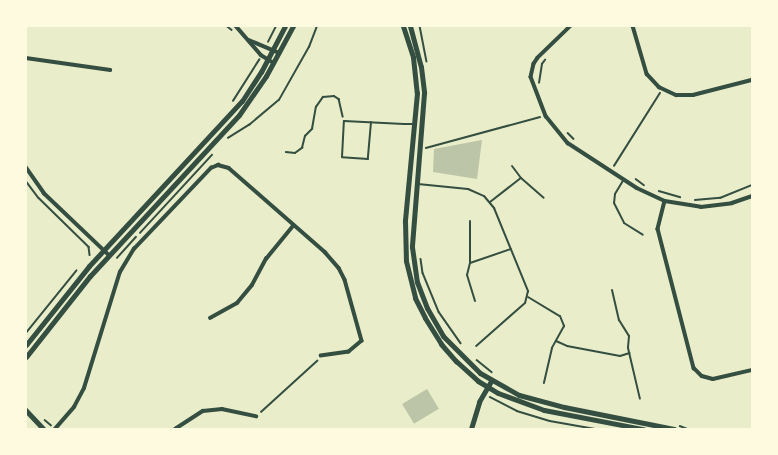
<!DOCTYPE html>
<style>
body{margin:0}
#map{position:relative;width:778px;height:455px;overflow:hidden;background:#e9edc9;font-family:"Archivo Narrow",sans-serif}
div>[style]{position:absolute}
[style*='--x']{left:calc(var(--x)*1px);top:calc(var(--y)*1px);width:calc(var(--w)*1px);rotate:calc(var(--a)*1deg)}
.building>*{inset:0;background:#bcc5a7;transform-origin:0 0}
.path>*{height:1.5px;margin:-0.75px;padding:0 0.75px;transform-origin:0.75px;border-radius:0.75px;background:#344e41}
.service>*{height:2px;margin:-1px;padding:0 1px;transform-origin:1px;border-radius:1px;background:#344e41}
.minor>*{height:3.5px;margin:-1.75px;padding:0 1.75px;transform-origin:1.75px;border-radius:1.75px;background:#344e41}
.tertiary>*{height:4.5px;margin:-2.25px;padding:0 2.25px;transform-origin:2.25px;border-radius:2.25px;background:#344e41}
.secondary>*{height:5px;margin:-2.5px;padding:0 2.5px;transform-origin:2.5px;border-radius:2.5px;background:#344e41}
span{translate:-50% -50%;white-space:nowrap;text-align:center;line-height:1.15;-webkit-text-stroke:3px #fefae0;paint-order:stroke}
.frame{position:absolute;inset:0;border:27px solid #fefae0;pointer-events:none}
</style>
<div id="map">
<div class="building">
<div style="clip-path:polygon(482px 140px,477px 179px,433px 172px,434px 149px)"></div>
<div style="left:427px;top:389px;width:23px;height:29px;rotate:59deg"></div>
</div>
<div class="path">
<div style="--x:227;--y:26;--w:6;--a:39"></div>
<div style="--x:420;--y:26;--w:36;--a:79"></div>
<div style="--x:268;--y:42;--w:18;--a:-63"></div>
<div style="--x:539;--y:83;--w:19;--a:-81"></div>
<div style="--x:542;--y:64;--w:5;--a:-53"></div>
<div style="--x:233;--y:101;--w:49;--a:-57.6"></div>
<div style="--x:568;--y:133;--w:8;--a:45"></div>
<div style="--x:228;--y:138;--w:25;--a:-32"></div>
<div style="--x:249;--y:125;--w:39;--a:-40"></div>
<div style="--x:279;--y:100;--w:61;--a:-60.5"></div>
<div style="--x:309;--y:47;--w:22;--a:-69"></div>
<div style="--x:426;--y:148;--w:118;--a:-15.2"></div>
<div style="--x:286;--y:152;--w:9;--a:6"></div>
<div style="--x:295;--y:153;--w:9;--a:-36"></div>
<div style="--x:302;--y:148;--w:12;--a:-76"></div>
<div style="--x:305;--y:136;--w:10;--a:-45"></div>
<div style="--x:312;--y:129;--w:22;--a:-80"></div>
<div style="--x:316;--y:107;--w:12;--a:-55"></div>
<div style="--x:323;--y:97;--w:11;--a:-5"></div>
<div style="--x:334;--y:96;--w:6;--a:31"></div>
<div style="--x:339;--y:99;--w:18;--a:77"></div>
<div style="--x:614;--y:166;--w:86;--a:-57.8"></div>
<div style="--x:636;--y:179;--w:10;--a:37"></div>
<div style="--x:26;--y:181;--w:21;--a:53"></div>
<div style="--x:39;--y:198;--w:70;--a:44.4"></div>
<div style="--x:89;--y:247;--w:8;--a:83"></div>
<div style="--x:659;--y:191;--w:22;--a:16"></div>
<div style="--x:695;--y:200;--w:25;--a:-5"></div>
<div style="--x:720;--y:198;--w:35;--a:-22"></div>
<div style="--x:140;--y:233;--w:106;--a:-47.3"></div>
<div style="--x:117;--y:258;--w:28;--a:-48"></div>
<div style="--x:421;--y:259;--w:14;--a:82"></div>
<div style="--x:423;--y:273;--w:42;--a:67.7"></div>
<div style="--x:439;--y:312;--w:38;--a:55"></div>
<div style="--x:26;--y:333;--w:80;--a:-51.1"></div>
<div style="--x:477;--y:360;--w:19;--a:39"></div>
<div style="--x:490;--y:397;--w:30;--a:27"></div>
<div style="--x:517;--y:411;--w:34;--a:17"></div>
<div style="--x:550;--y:421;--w:47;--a:9.9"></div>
<div style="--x:261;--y:412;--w:76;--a:-42.3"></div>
<div style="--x:45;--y:420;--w:8;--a:40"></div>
<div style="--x:680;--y:426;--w:9;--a:21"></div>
</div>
<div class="service">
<div style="--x:371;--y:122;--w:37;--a:95"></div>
<div style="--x:368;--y:159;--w:26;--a:-176"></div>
<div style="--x:342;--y:157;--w:36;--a:-87"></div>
<div style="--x:344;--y:121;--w:60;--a:2.9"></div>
<div style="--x:404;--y:124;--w:8;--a:0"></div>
<div style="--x:512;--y:166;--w:15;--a:53"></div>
<div style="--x:521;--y:178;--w:30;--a:41"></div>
<div style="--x:624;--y:179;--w:17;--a:121"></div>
<div style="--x:615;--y:194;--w:9;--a:96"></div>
<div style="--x:614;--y:203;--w:22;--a:63"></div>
<div style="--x:624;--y:223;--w:22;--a:32"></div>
<div style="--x:418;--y:184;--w:50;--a:5.7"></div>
<div style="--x:468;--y:189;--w:17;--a:24"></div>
<div style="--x:484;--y:196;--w:16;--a:50"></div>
<div style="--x:494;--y:208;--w:90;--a:67.7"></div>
<div style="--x:528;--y:291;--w:12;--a:104"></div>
<div style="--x:525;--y:303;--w:65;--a:138.7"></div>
<div style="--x:490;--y:202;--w:39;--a:-38"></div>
<div style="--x:470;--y:221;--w:42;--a:90"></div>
<div style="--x:612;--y:290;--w:31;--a:77"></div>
<div style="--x:619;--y:320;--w:19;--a:58"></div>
<div style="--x:629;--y:336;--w:12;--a:95"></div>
<div style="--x:628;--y:348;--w:52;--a:76.8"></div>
<div style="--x:528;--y:297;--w:37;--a:31"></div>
<div style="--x:560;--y:316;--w:11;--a:68"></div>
<div style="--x:564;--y:326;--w:25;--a:119"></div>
<div style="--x:552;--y:348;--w:36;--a:103"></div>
<div style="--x:475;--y:301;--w:27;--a:-107"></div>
<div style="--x:467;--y:275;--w:12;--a:-76"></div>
<div style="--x:470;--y:263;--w:43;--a:-18.9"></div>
<div style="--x:556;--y:341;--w:12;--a:24"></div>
<div style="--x:567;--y:346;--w:54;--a:10.7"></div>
<div style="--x:620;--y:356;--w:10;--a:-17"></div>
</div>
<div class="minor">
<div style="--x:236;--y:26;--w:38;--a:49"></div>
<div style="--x:261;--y:55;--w:15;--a:32"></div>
<div style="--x:571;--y:26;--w:46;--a:135.9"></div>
<div style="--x:538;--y:58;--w:7;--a:124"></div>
<div style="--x:534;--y:64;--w:13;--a:103"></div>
<div style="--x:531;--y:77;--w:42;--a:69"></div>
<div style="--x:546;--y:116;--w:35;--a:51"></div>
<div style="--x:568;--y:143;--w:82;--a:33.1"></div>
<div style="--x:637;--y:188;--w:31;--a:25"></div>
<div style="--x:665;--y:201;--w:36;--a:9"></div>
<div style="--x:701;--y:207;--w:31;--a:-7"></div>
<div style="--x:732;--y:203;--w:21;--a:-19"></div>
<div style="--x:633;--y:26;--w:50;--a:73.7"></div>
<div style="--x:647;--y:74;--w:18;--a:47"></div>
<div style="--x:659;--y:87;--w:19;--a:25"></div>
<div style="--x:676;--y:95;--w:17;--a:0"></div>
<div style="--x:693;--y:95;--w:61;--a:-14.3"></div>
<div style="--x:249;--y:40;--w:33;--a:23"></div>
<div style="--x:26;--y:58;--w:85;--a:8.1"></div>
<div style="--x:26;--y:167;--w:32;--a:55"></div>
<div style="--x:44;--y:193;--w:90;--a:43.6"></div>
<div style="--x:665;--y:201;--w:29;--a:104"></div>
<div style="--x:658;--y:229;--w:144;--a:75.5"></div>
<div style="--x:694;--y:368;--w:11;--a:45"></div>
<div style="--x:702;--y:376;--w:11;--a:15"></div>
<div style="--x:713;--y:379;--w:40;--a:-13"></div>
<div style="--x:210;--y:318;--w:31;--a:-29"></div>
<div style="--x:237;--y:303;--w:23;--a:-50"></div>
<div style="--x:252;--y:285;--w:30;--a:-62"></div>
<div style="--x:266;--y:259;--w:43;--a:-50.7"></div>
<div style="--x:55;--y:429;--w:29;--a:-49"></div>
<div style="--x:74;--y:407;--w:21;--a:-62"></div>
<div style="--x:84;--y:388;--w:121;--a:-72.8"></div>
<div style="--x:120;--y:272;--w:27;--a:-59"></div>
<div style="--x:134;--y:249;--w:112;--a:-46.5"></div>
<div style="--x:211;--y:168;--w:8;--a:-23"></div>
<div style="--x:218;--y:165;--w:11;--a:15"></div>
<div style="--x:229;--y:168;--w:128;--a:41.2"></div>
<div style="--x:325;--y:252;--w:21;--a:49"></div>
<div style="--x:339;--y:268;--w:13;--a:63"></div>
<div style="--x:345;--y:280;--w:63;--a:74.4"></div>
<div style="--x:362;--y:341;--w:17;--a:140"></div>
<div style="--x:349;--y:352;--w:28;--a:172"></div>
<div style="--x:175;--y:429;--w:33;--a:-33"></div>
<div style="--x:203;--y:411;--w:19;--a:-6"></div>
<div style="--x:222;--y:409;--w:35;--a:12"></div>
</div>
<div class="tertiary">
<div style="--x:26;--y:410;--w:26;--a:47"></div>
<div style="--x:471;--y:429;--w:28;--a:-73"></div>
<div style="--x:479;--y:402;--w:24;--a:-60"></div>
</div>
<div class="secondary">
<div style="--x:403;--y:26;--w:33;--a:72"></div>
<div style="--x:413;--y:57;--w:36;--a:84"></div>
<div style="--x:417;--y:93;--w:129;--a:95.4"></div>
<div style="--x:405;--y:221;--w:40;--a:88.6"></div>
<div style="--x:406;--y:261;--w:38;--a:76"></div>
<div style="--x:415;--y:298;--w:22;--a:63"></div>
<div style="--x:425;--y:318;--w:31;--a:58"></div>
<div style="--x:441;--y:344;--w:23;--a:49"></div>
<div style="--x:456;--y:361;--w:30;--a:42"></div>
<div style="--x:478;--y:381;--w:23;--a:31"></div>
<div style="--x:498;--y:393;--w:49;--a:20.3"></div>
<div style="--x:544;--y:410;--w:101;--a:10.9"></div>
<div style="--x:410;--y:26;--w:42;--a:75"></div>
<div style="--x:421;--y:67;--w:26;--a:83"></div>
<div style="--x:424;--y:93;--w:154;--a:94.5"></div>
<div style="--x:412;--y:247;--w:35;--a:82"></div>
<div style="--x:417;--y:282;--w:28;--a:69"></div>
<div style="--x:427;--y:308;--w:32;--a:60"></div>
<div style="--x:443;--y:336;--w:52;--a:45"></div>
<div style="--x:480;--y:373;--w:45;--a:29.4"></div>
<div style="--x:519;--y:395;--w:47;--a:14.9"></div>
<div style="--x:564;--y:407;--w:112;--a:11.3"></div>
<div style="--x:26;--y:345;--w:101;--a:-51.4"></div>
<div style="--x:89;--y:266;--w:225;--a:-47.2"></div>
<div style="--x:242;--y:101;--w:35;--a:-57"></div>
<div style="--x:261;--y:72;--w:52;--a:-62.4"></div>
<div style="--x:26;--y:357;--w:103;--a:-51.7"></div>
<div style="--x:90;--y:276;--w:219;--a:-47.2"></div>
<div style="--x:239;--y:115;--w:47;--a:-55.3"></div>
<div style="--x:266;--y:76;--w:57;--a:-61.6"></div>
</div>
<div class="frame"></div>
</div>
